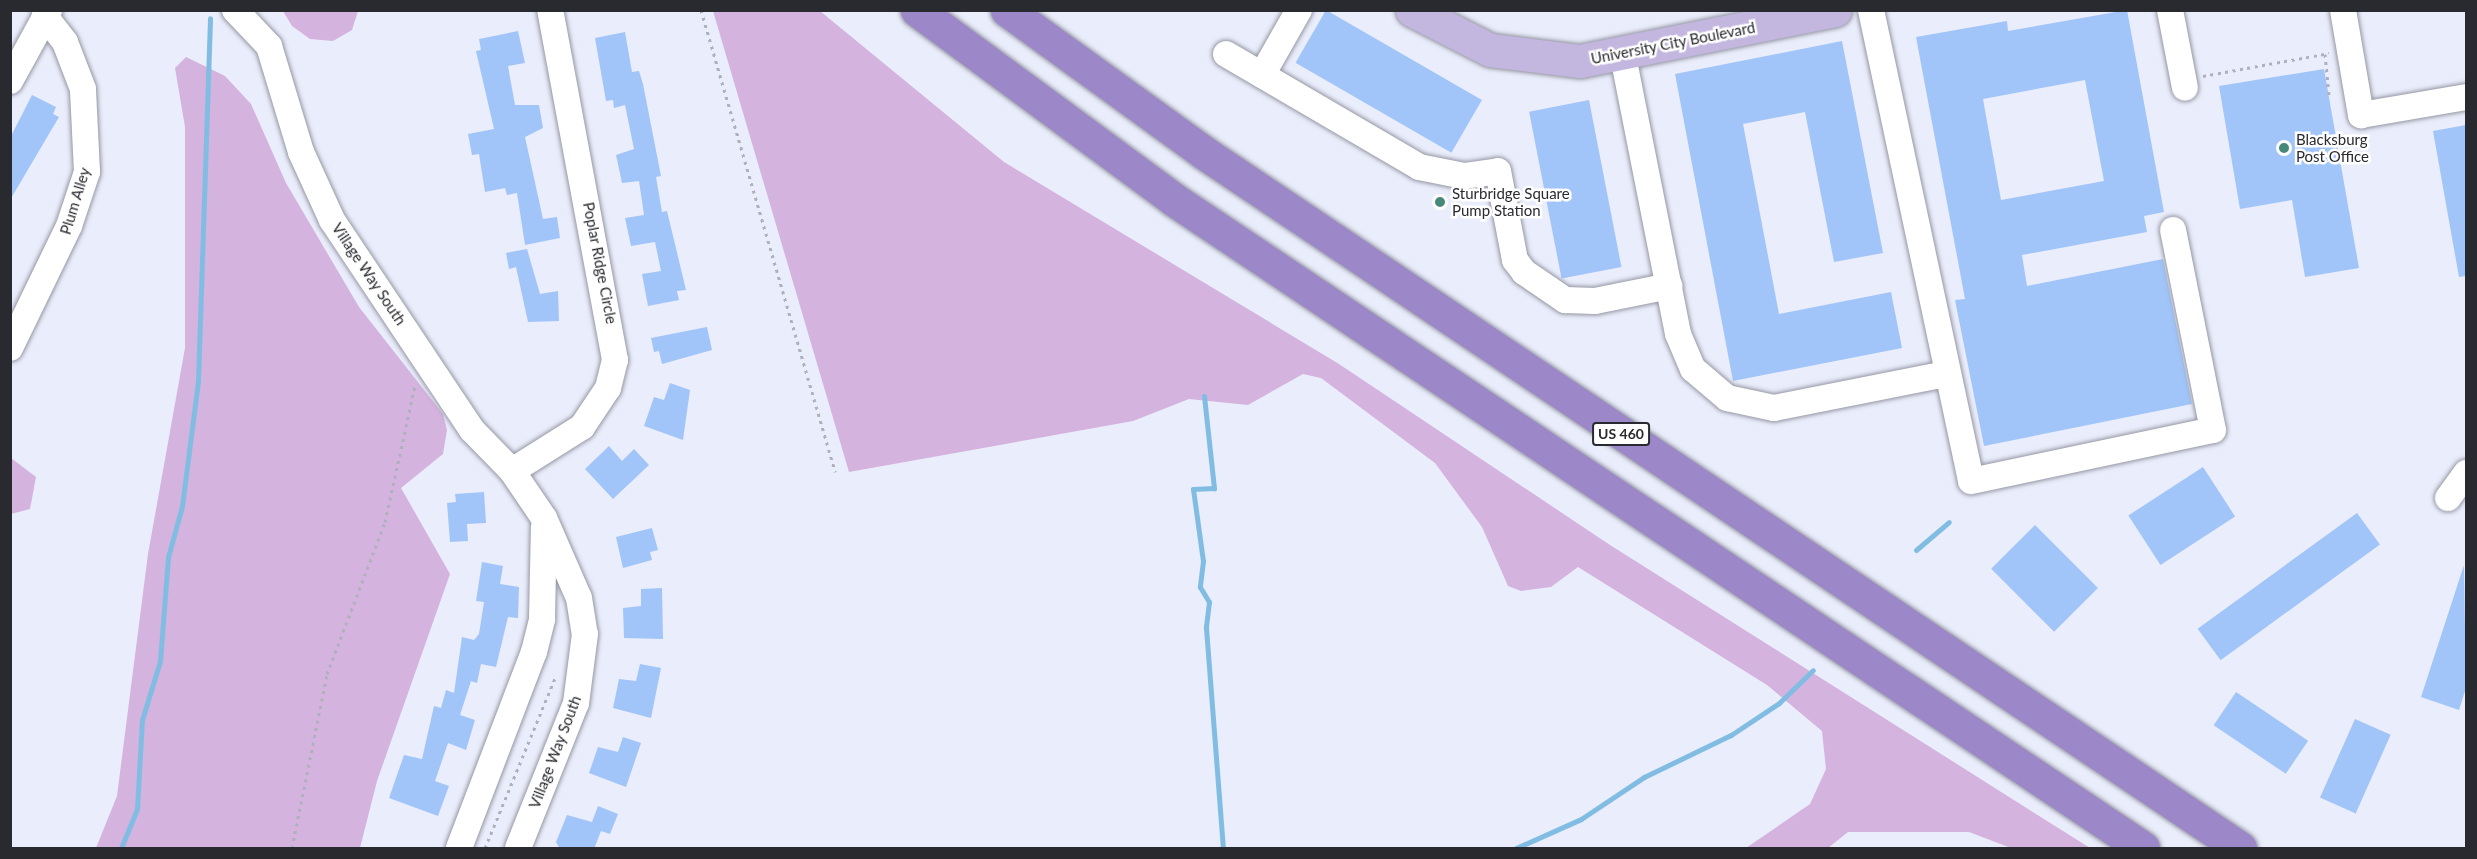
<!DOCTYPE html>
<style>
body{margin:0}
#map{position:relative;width:2477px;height:859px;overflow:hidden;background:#eaedfb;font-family:Lato,sans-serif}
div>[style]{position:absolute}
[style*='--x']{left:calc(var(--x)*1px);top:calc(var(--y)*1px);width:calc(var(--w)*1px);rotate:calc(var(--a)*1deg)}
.green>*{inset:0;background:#d4b3de}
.stream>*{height:5px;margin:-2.5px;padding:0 2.5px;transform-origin:2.5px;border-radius:2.5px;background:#81bde3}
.building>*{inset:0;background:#a1c5f8;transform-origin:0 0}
.path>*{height:3px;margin-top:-1.5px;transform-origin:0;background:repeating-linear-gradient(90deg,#aeb1bc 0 3px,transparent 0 7.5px)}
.roads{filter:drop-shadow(0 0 2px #9597a4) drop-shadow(0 0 2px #9597a4)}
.minor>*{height:26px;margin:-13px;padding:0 13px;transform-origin:13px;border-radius:13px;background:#fff}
.major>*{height:33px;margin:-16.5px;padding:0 16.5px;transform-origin:16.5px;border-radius:16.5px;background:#c4b7df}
.highway>*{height:33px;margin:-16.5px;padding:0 16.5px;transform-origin:16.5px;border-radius:16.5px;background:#9c87c9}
.dots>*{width:16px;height:16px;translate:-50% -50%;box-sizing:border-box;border:3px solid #fff;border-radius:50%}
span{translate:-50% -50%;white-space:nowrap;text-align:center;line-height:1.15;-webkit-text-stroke:5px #fff;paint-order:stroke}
.shield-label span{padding:2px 4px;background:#fff;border:2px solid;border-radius:4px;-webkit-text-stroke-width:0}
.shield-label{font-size:14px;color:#292a2f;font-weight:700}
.street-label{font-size:15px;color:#292a2f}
.poi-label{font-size:15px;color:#292a2f}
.left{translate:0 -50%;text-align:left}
.frame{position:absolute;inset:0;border:12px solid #292a2f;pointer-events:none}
</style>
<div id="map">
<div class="green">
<div style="clip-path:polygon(283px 11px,358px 11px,352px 30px,333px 41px,310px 39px,292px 26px)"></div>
<div style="clip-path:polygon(713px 11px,820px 11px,1004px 162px,1339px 364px,1610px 545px,2090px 848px,2011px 848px,1969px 832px,1848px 832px,1828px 848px,1746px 848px,1810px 804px,1826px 769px,1822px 731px,1767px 685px,1578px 567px,1551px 587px,1521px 591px,1508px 586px,1482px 527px,1435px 463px,1321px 378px,1303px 374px,1248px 405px,1189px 399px,1133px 421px,849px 472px)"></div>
<div style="clip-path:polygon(186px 57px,225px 76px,251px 104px,286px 183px,359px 307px,443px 414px,447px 430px,443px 454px,401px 488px,450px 574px,377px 781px,360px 848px,96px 848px,117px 796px,148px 554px,185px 348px,185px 127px,175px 68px)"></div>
<div style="clip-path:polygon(11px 458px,36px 477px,30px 509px,11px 514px)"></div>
</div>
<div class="stream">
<div style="--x:1204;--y:396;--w:93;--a:83.8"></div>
<div style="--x:1214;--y:488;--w:21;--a:177"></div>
<div style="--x:1193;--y:489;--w:73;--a:82.1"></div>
<div style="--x:1203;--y:561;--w:26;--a:97"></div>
<div style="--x:1200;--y:587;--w:17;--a:59"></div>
<div style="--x:1209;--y:602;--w:26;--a:97"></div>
<div style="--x:1206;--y:628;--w:221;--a:85.6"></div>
<div style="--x:1916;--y:550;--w:43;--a:-40.3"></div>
<div style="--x:121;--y:848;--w:42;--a:-67.7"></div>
<div style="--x:137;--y:809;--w:89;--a:-86.8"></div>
<div style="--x:142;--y:720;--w:62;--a:-73"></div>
<div style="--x:160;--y:661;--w:104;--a:-85.6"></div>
<div style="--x:168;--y:557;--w:53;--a:-74.6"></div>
<div style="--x:182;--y:506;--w:126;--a:-82.7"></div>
<div style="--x:198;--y:381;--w:363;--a:-88.1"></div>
<div style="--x:1516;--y:848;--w:71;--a:-24"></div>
<div style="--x:1581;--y:819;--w:76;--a:-33.7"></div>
<div style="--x:1644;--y:777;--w:97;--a:-25.8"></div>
<div style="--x:1731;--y:735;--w:58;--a:-33.7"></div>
<div style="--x:1779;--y:703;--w:47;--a:-44.1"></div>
</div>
<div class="building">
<div style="left:1326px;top:10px;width:180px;height:61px;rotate:30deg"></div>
<div style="clip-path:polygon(evenodd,2127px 10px,2164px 212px,2144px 216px,2147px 232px,2022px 255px,2027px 286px,2163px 259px,2192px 404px,1984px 446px,1955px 300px,1965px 299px,1916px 37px,2007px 21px,2008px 31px,2127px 10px,2085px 80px,2104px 181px,2001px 200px,1983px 99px,2085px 80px)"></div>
<div style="clip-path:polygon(518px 31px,525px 63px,508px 66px,515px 105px,539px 105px,543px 128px,525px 137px,543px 219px,557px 217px,560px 238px,525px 245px,517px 193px,507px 195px,505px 188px,485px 192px,479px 154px,472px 155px,468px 134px,494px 129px,476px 51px,481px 50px,479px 39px)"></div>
<div style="clip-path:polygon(625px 32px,632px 72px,639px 71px,643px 84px,661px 176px,656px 177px,662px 212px,667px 211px,686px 290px,677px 291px,679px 300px,648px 306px,642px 274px,661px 271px,655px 242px,631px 246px,625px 218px,644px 215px,639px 181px,622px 183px,616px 155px,634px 149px,625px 105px,614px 108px,613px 100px,606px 101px,595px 38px)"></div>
<div style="clip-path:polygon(1842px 41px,1883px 253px,1834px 262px,1805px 112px,1743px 124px,1779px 314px,1891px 292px,1902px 348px,1733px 381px,1675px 74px)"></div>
<div style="clip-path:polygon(2324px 69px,2359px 268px,2305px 277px,2292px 200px,2240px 209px,2219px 86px)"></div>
<div style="clip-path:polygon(32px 95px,56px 107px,53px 114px,59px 117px,10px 200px,10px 138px)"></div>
<div style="left:1589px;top:100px;width:170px;height:61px;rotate:79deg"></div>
<div style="clip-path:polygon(2466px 125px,2466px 276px,2459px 277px,2433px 131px)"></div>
<div style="clip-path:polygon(527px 249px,540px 294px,558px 291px,559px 321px,528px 322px,516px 267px,509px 269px,506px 253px)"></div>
<div style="clip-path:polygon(707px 327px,712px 350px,662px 364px,659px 351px,654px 352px,651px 338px)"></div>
<div style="clip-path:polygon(670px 383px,690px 390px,683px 440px,644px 426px,654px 397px,664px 400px)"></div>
<div style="clip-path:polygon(609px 446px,622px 461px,634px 449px,649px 465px,613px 499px,585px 469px)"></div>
<div style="left:2203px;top:467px;width:59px;height:89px;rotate:57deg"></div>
<div style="clip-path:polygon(484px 492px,486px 523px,467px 524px,468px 541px,450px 542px,447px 503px,456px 502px,455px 494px)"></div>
<div style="left:2357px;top:513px;width:39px;height:197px;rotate:54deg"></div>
<div style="left:2035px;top:525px;width:89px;height:62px;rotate:45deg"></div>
<div style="clip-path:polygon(652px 528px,658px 550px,650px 552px,652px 560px,623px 568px,616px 537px)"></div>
<div style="clip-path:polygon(482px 562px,503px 566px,500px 584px,519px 587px,518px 618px,508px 617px,496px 667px,481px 664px,477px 683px,471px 681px,460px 715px,475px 720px,466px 750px,448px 743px,435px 781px,449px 786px,438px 816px,389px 798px,404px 755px,422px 759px,434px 706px,441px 708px,446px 690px,454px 693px,462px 637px,474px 640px,479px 634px,484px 602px,476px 601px)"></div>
<div style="clip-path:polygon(2464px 565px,2466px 688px,2459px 710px,2421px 697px)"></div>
<div style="clip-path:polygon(662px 588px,663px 639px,624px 638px,623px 608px,641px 606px,641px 589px)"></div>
<div style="clip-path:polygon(640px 664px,661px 668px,651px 718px,613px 708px,619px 679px,636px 681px)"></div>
<div style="left:2236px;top:692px;width:87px;height:40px;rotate:34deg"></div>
<div style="left:2355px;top:719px;width:39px;height:86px;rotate:24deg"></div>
<div style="clip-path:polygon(623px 737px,641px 743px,626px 787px,589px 773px,598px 747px,618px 752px)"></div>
<div style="clip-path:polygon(598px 806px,618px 814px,610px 834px,601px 831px,594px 849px,560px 849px,556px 842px,567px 815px,592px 822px)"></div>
</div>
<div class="path">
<div style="--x:701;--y:10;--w:481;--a:73.8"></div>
<div style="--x:2325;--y:54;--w:41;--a:84.4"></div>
<div style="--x:2203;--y:76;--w:128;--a:-10.3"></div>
<div style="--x:292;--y:848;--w:177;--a:-78.6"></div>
<div style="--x:327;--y:674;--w:163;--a:-69.1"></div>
<div style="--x:385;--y:522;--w:140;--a:-77.6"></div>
<div style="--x:485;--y:848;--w:186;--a:-67.6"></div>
</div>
<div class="roads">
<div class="minor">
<div style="--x:235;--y:10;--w:50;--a:46.6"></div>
<div style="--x:269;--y:46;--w:111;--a:73.2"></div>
<div style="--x:301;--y:152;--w:75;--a:65.5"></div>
<div style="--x:332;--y:220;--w:252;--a:56.3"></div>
<div style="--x:472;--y:430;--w:57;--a:45.7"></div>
<div style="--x:512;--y:471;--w:57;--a:55.8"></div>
<div style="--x:544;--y:518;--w:87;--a:66.4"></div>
<div style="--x:579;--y:598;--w:36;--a:81"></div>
<div style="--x:585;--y:634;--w:70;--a:97.4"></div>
<div style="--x:576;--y:703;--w:156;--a:111.8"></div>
<div style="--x:1871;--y:10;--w:481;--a:78"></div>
<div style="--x:1971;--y:481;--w:247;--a:-11.9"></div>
<div style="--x:2213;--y:430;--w:204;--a:-101.3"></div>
<div style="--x:2170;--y:10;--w:79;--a:79.1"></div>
<div style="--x:2343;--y:10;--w:107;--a:80.3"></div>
<div style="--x:2361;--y:115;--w:107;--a:-9.7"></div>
<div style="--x:1226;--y:54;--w:224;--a:30.3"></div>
<div style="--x:1419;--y:167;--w:46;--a:11.3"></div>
<div style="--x:1464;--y:176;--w:34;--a:-8"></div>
<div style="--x:1498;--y:171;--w:91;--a:79.2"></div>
<div style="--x:1515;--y:260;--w:15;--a:53"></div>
<div style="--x:1524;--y:272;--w:50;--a:34.3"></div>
<div style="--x:1565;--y:300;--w:30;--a:2"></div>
<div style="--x:1595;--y:301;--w:76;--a:-11.3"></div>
<div style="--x:1623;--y:56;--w:283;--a:78.8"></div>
<div style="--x:1678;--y:334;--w:38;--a:67"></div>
<div style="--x:1693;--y:369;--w:45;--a:40.5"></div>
<div style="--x:1727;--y:398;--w:48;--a:12"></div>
<div style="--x:1774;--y:408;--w:175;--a:-11.2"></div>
<div style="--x:1262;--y:75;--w:75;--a:-60.4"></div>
<div style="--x:10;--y:81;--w:81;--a:-61.2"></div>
<div style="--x:10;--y:348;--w:136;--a:-64.2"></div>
<div style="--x:69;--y:226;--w:57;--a:-71.6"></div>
<div style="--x:87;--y:172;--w:83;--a:-92.8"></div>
<div style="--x:83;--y:89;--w:50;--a:-111"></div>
<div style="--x:65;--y:42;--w:33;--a:-128"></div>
<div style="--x:512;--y:471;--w:83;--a:-32.2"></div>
<div style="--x:582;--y:427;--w:47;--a:-56.3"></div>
<div style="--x:608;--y:388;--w:29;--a:-76"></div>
<div style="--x:615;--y:360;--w:356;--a:-100.5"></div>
<div style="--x:2448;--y:498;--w:31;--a:-54"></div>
<div style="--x:459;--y:848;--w:210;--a:-69.1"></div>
<div style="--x:534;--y:652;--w:34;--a:-76"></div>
<div style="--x:542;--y:619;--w:92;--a:-88.8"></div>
</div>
<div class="major">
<div style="--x:1412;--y:10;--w:88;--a:27.1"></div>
<div style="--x:1490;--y:50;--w:91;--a:7"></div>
<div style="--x:1580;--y:61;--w:260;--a:-11.3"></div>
</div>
<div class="highway">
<div style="--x:917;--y:10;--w:318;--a:36.4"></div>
<div style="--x:1173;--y:199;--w:1167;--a:33.79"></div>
<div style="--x:1007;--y:10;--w:242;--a:35.9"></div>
<div style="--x:1203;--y:152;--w:1249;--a:33.87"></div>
</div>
</div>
<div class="dots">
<div style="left:2284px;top:148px;background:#468879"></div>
<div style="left:1440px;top:202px;background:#468879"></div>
</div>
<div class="shield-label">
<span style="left:1621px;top:434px">US 460</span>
</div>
<div class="street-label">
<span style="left:1673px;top:43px;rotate:-11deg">University City Boulevard</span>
<span style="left:75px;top:201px;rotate:-73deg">Plum Alley</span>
<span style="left:600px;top:263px;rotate:79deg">Poplar Ridge Circle</span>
<span style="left:369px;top:274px;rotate:56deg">Village Way South</span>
<span style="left:555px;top:752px;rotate:-69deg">Village Way South</span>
</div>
<div class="poi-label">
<span class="left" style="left:2296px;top:148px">Blacksburg<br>Post Office</span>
<span class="left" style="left:1452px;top:202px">Sturbridge Square<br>Pump Station</span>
</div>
<div class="frame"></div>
</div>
